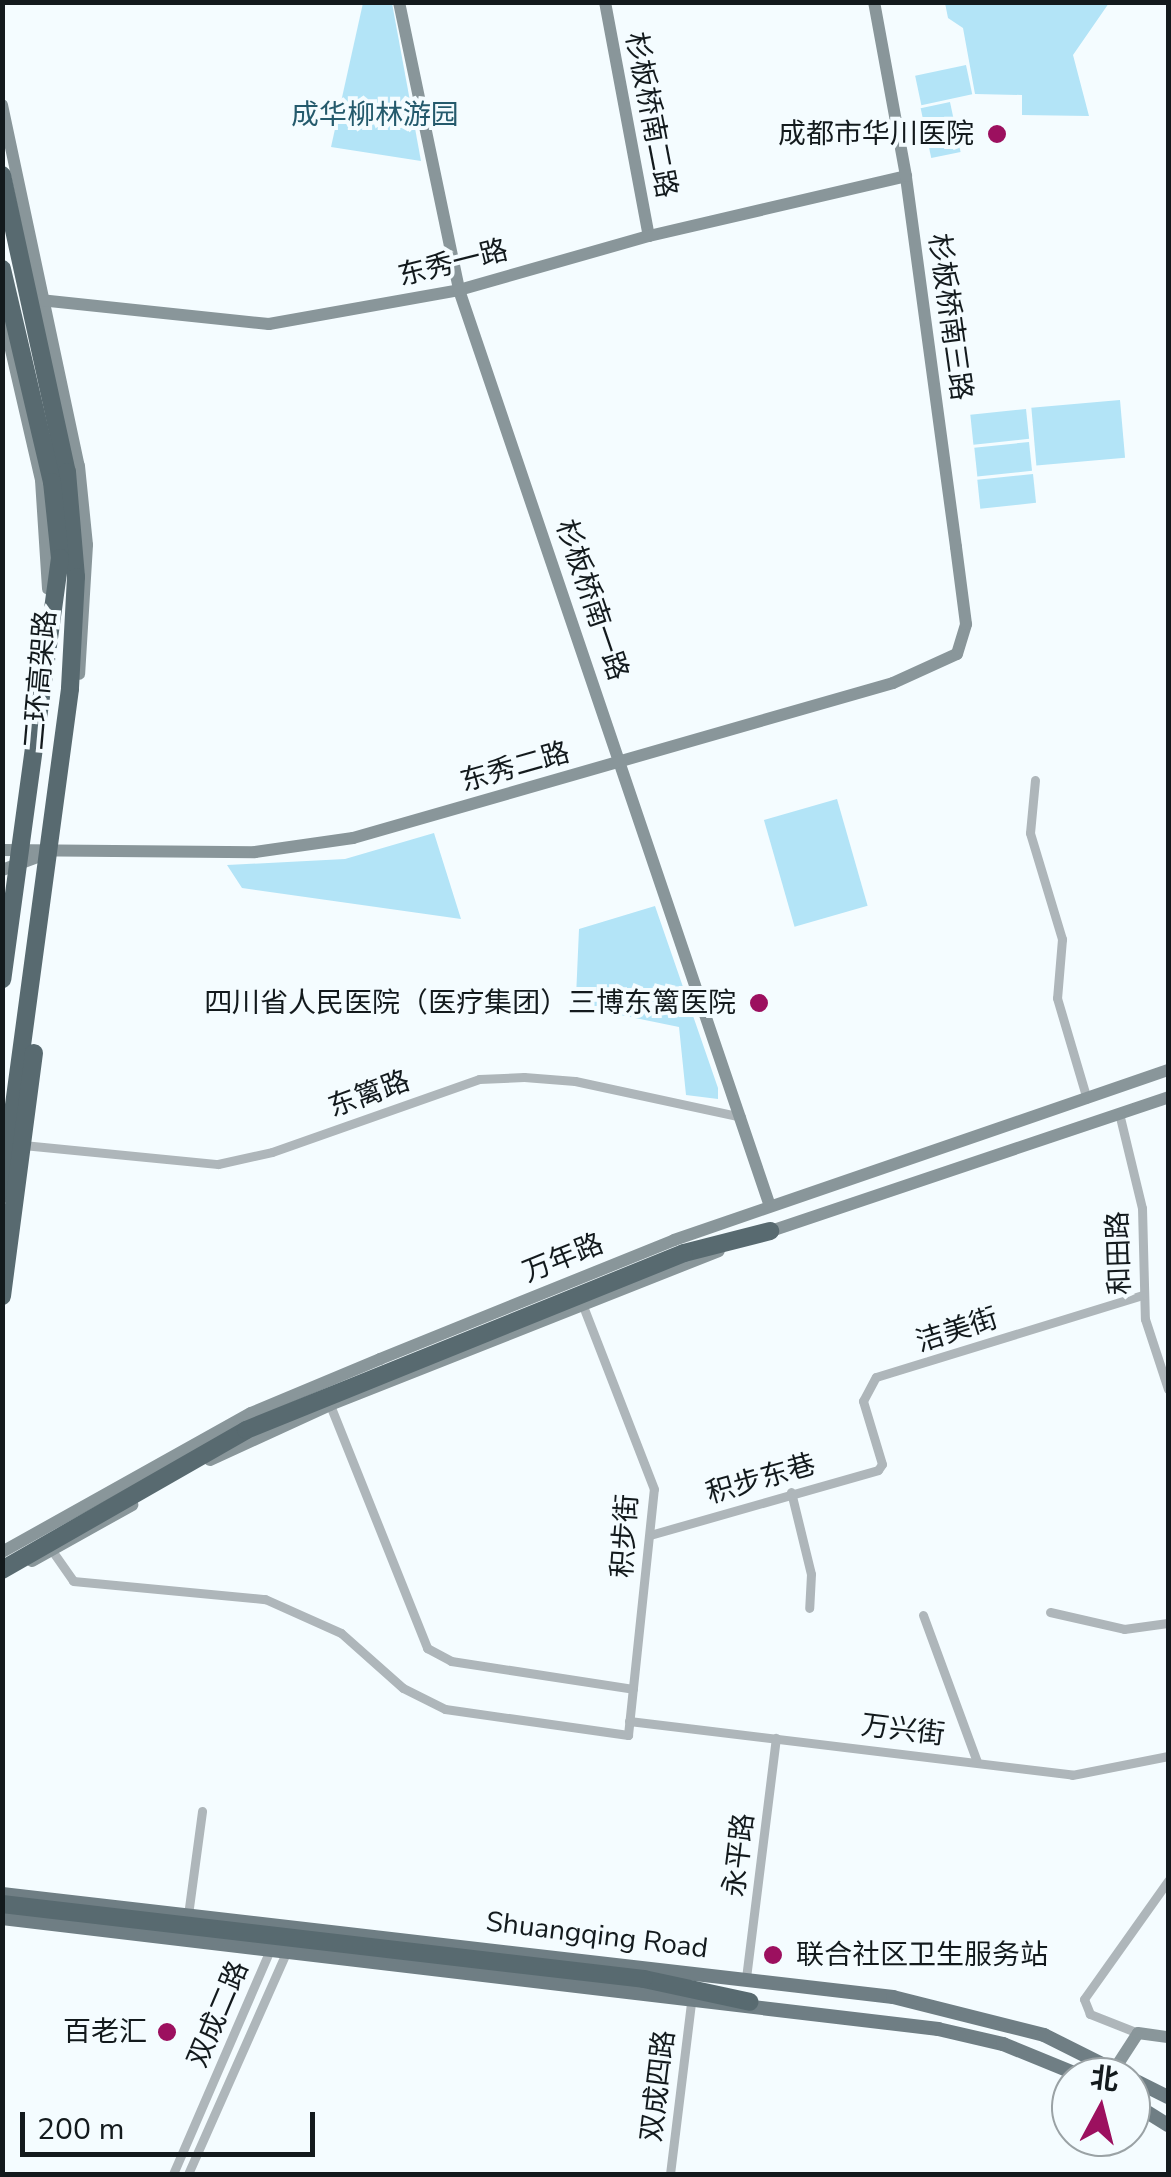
<!DOCTYPE html>
<meta charset="utf-8">
<style>
body{margin:0}
#map{position:relative;width:1171px;height:2177px;overflow:hidden;background:#f4fcff;font-family:"Nunito Sans","Noto Sans SC",sans-serif}
div>[style]{position:absolute}
[style*='--x']{left:calc(var(--x)*1px);top:calc(var(--y)*1px);width:calc(var(--w)*1px);rotate:calc(var(--a)*1deg)}
.green>*{inset:0;background:#b3e4f7;transform-origin:0 0}
.street>*{height:9px;margin:-4.5px;padding:0 4.5px;transform-origin:4.5px;border-radius:4.5px;background:#aeb6ba}
.secondary>*{height:12px;margin:-6px;padding:0 6px;transform-origin:6px;border-radius:6px;background:#89969a}
.primary>*{height:14px;margin:-7px;padding:0 7px;transform-origin:7px;border-radius:7px;background:#6f7e84}
.highway>*{height:18px;margin:-9px;padding:0 9px;transform-origin:9px;border-radius:9px;background:#586a70}
.highway-bridge>*{height:18px;margin:-9px;padding:0 9px;transform-origin:9px;border-radius:9px;background:#586a70}
.dots>*{width:28px;height:28px;translate:-50% -50%;box-sizing:border-box;border:5px solid #f4fcff;border-radius:50%}
span{translate:-50% -50%;white-space:nowrap;text-align:center;line-height:1.15;-webkit-text-stroke:8px #f4fcff;paint-order:stroke}
.park-label{font-size:28px;color:#245a6c}
.street-label{font-size:28px;color:#131a1d}
.poi-label{font-size:28px;color:#131a1d}
.right{translate:-100% -50%;text-align:right}
.left{translate:0 -50%;text-align:left}
.frame{position:absolute;inset:0;border:5px solid #131a1d;pointer-events:none}
.north{position:absolute;left:1051px;top:2057px;width:100px;height:100px;box-sizing:border-box;background:#f4fcff;border:2px solid #9aa2a5;border-radius:50%;rotate:7deg;font-size:28px;font-weight:700;line-height:40px;text-align:center;color:#131a1d}
.north::after{content:'';display:block;margin:auto;width:35px;height:45px;background:#9c105f;clip-path:polygon(50% 0,100% 100%,50% 72%,0 100%)}
.scale{position:absolute;left:20px;top:2112px;width:295px;height:45px;box-sizing:border-box;border:5px solid #131a1d;border-top:0;padding-left:12px;font-size:30px;line-height:35px;white-space:nowrap;color:#131a1d;-webkit-text-stroke:8px #f4fcff;paint-order:stroke}
</style>
<div id="map">
<div class="green">
<div style="clip-path:polygon(363px 3px,392px 3px,421px 161px,331px 147px)"></div>
<div style="clip-path:polygon(945px 3px,1109px 3px,1073px 55px,1089px 116px,1022px 115px,1022px 95px,975px 94px,963px 28px,948px 18px)"></div>
<div style="left:966px;top:65px;width:30px;height:52px;rotate:78deg"></div>
<div style="left:950px;top:102px;width:51px;height:30px;rotate:78deg"></div>
<div style="left:1120px;top:400px;width:58px;height:89px;rotate:85deg"></div>
<div style="left:1026px;top:409px;width:30px;height:56px;rotate:84deg"></div>
<div style="left:1029px;top:442px;width:29px;height:55px;rotate:84deg"></div>
<div style="left:1033px;top:474px;width:29px;height:56px;rotate:84deg"></div>
<div style="left:837px;top:799px;width:111px;height:76px;rotate:74deg"></div>
<div style="clip-path:polygon(434px 833px,461px 919px,242px 888px,227px 865px,345px 859px)"></div>
<div style="clip-path:polygon(655px 906px,718px 1088px,718px 1099px,686px 1095px,679px 1027px,601px 1011px,576px 997px,579px 929px)"></div>
</div>
<div class="street">
<div style="--x:1035;--y:780;--w:53;--a:95.4"></div>
<div style="--x:1030;--y:833;--w:111;--a:73.2"></div>
<div style="--x:1062;--y:939;--w:59;--a:94.8"></div>
<div style="--x:1057;--y:998;--w:105;--a:73.5"></div>
<div style="--x:1119;--y:1113;--w:98;--a:76.4"></div>
<div style="--x:1142;--y:1208;--w:111;--a:88.5"></div>
<div style="--x:1145;--y:1319;--w:74;--a:71.8"></div>
<div style="--x:23;--y:1145;--w:196;--a:5.6"></div>
<div style="--x:218;--y:1164;--w:55;--a:-12.5"></div>
<div style="--x:272;--y:1152;--w:219;--a:-19.4"></div>
<div style="--x:479;--y:1079;--w:45;--a:-2.5"></div>
<div style="--x:524;--y:1077;--w:51;--a:4.5"></div>
<div style="--x:575;--y:1081;--w:170;--a:12.2"></div>
<div style="--x:330;--y:1405;--w:262;--a:68.2"></div>
<div style="--x:427;--y:1648;--w:27;--a:28"></div>
<div style="--x:451;--y:1661;--w:184;--a:8.7"></div>
<div style="--x:791;--y:1492;--w:84;--a:76.3"></div>
<div style="--x:811;--y:1574;--w:34;--a:93"></div>
<div style="--x:650;--y:1535;--w:237;--a:-15.9"></div>
<div style="--x:878;--y:1470;--w:7;--a:-56"></div>
<div style="--x:882;--y:1464;--w:66;--a:-106.8"></div>
<div style="--x:863;--y:1401;--w:27;--a:-62"></div>
<div style="--x:876;--y:1377;--w:278;--a:-17.1"></div>
<div style="--x:53;--y:1552;--w:35;--a:55"></div>
<div style="--x:73;--y:1581;--w:193;--a:5.4"></div>
<div style="--x:265;--y:1599;--w:83;--a:24.1"></div>
<div style="--x:341;--y:1633;--w:83;--a:41.6"></div>
<div style="--x:403;--y:1688;--w:47;--a:26.6"></div>
<div style="--x:445;--y:1709;--w:185;--a:8.1"></div>
<div style="--x:628;--y:1735;--w:247;--a:-84"></div>
<div style="--x:654;--y:1489;--w:196;--a:-111.2"></div>
<div style="--x:1050;--y:1612;--w:76;--a:12.9"></div>
<div style="--x:1124;--y:1629;--w:44;--a:-7.8"></div>
<div style="--x:923;--y:1615;--w:157;--a:69.8"></div>
<div style="--x:629;--y:1721;--w:446;--a:6.9"></div>
<div style="--x:1072;--y:1775;--w:98;--a:-11.2"></div>
<div style="--x:188;--y:1915;--w:105;--a:-82.3"></div>
<div style="--x:746;--y:1978;--w:242;--a:-82.9"></div>
<div style="--x:1138;--y:2033;--w:52;--a:-158.4"></div>
<div style="--x:1090;--y:2014;--w:16;--a:-112"></div>
<div style="--x:1084;--y:1999;--w:145;--a:-54.6"></div>
<div style="--x:173;--y:2174;--w:247;--a:-66.6"></div>
<div style="--x:188;--y:2174;--w:247;--a:-66.1"></div>
<div style="--x:670;--y:2174;--w:173;--a:-83"></div>
</div>
<div class="secondary">
<div style="--x:399;--y:2;--w:294;--a:78.2"></div>
<div style="--x:459;--y:290;--w:967;--a:71.25"></div>
<div style="--x:605;--y:2;--w:238;--a:79.4"></div>
<div style="--x:2;--y:105;--w:369;--a:78"></div>
<div style="--x:79;--y:466;--w:79;--a:84.2"></div>
<div style="--x:87;--y:545;--w:129;--a:93.5"></div>
<div style="--x:40;--y:300;--w:230;--a:6"></div>
<div style="--x:269;--y:324;--w:193;--a:-10.1"></div>
<div style="--x:459;--y:290;--w:198;--a:-15.9"></div>
<div style="--x:649;--y:236;--w:264;--a:-13.1"></div>
<div style="--x:2;--y:311;--w:173;--a:77"></div>
<div style="--x:41;--y:480;--w:109;--a:86.3"></div>
<div style="--x:2;--y:850;--w:253;--a:0.5"></div>
<div style="--x:255;--y:852;--w:99;--a:-8.1"></div>
<div style="--x:353;--y:838;--w:562;--a:-16.02"></div>
<div style="--x:893;--y:683;--w:70;--a:-24.4"></div>
<div style="--x:957;--y:654;--w:31;--a:-73"></div>
<div style="--x:966;--y:624;--w:78;--a:-97.4"></div>
<div style="--x:956;--y:547;--w:374;--a:-97.7"></div>
<div style="--x:906;--y:176;--w:177;--a:-100.4"></div>
<div style="--x:2;--y:870;--w:52;--a:-20.2"></div>
<div style="--x:765;--y:1233;--w:425;--a:-18.6"></div>
<div style="--x:210;--y:1460;--w:132;--a:-24.6"></div>
<div style="--x:330;--y:1405;--w:418;--a:-21.6"></div>
<div style="--x:2;--y:1552;--w:285;--a:-29.2"></div>
<div style="--x:251;--y:1413;--w:140;--a:-22.7"></div>
<div style="--x:380;--y:1359;--w:317;--a:-22"></div>
<div style="--x:674;--y:1240;--w:522;--a:-18.99"></div>
<div style="--x:32;--y:1561;--w:115;--a:-29.2"></div>
<div style="--x:1116;--y:2067;--w:40;--a:-57.1"></div>
<div style="--x:1138;--y:2033;--w:30;--a:8"></div>
</div>
<div class="primary">
<div style="--x:2;--y:1894;--w:897;--a:6.59"></div>
<div style="--x:893;--y:1997;--w:156;--a:14.1"></div>
<div style="--x:1044;--y:2035;--w:139;--a:26.6"></div>
<div style="--x:2;--y:1918;--w:943;--a:6.76"></div>
<div style="--x:938;--y:2029;--w:67;--a:13"></div>
<div style="--x:1003;--y:2044;--w:87;--a:22.2"></div>
<div style="--x:1131;--y:2102;--w:44;--a:31.9"></div>
</div>
<div class="highway">
<div style="--x:684;--y:1253;--w:89;--a:-14.3"></div>
<div style="--x:644;--y:1979;--w:108;--a:12.2"></div>
</div>
<div class="highway-bridge">
<div style="--x:2;--y:175;--w:304;--a:77.7"></div>
<div style="--x:67;--y:472;--w:105;--a:85.1"></div>
<div style="--x:76;--y:577;--w:112;--a:93.1"></div>
<div style="--x:70;--y:689;--w:510;--a:97.67"></div>
<div style="--x:2;--y:269;--w:219;--a:76.8"></div>
<div style="--x:52;--y:482;--w:76;--a:84"></div>
<div style="--x:60;--y:558;--w:425;--a:97.8"></div>
<div style="--x:2;--y:1296;--w:245;--a:-82.5"></div>
<div style="--x:2;--y:1570;--w:281;--a:-29.8"></div>
<div style="--x:246;--y:1430;--w:472;--a:-22"></div>
<div style="--x:2;--y:1904;--w:646;--a:6.66"></div>
</div>
<div class="dots">
<div style="left:997px;top:134px;background:#9c105f"></div>
<div style="left:759px;top:1003px;background:#9c105f"></div>
<div style="left:773px;top:1955px;background:#9c105f"></div>
<div style="left:167px;top:2032px;background:#9c105f"></div>
</div>
<div class="park-label">
<span style="left:375px;top:115px">成华柳林游园</span>
</div>
<div class="street-label">
<span style="left:651px;top:115px;rotate:79deg">杉板桥南二路</span>
<span style="left:453px;top:263px;rotate:-14deg">东秀一路</span>
<span style="left:950px;top:317px;rotate:82deg">杉板桥南三路</span>
<span style="left:592px;top:600px;rotate:71deg">杉板桥南一路</span>
<span style="left:40px;top:680px;rotate:-85deg">二环高架路</span>
<span style="left:515px;top:767px;rotate:-16deg">东秀二路</span>
<span style="left:369px;top:1094px;rotate:-20deg">东篱路</span>
<span style="left:1119px;top:1253px;rotate:-92deg">和田路</span>
<span style="left:563px;top:1258px;rotate:-22deg">万年路</span>
<span style="left:957px;top:1330px;rotate:-18deg">洁美街</span>
<span style="left:761px;top:1479px;rotate:-16deg">积步东巷</span>
<span style="left:625px;top:1536px;rotate:-86deg">积步街</span>
<span style="left:903px;top:1730px;rotate:7deg">万兴街</span>
<span style="left:739px;top:1855px;rotate:-83deg">永平路</span>
<span style="left:597px;top:1935px;rotate:7deg">Shuangqing Road</span>
<span style="left:218px;top:2014px;rotate:-67deg">双成二路</span>
<span style="left:658px;top:2086px;rotate:-83deg">双成四路</span>
</div>
<div class="poi-label">
<span class="right" style="left:974px;top:134px">成都市华川医院</span>
<span class="right" style="left:736px;top:1003px">四川省人民医院（医疗集团）三博东篱医院</span>
<span class="left" style="left:796px;top:1955px">联合社区卫生服务站</span>
<span class="right" style="left:147px;top:2032px">百老汇</span>
</div>
<div class="frame"></div>
<div class="north">北</div>
<div class="scale">200 m</div>
</div>
